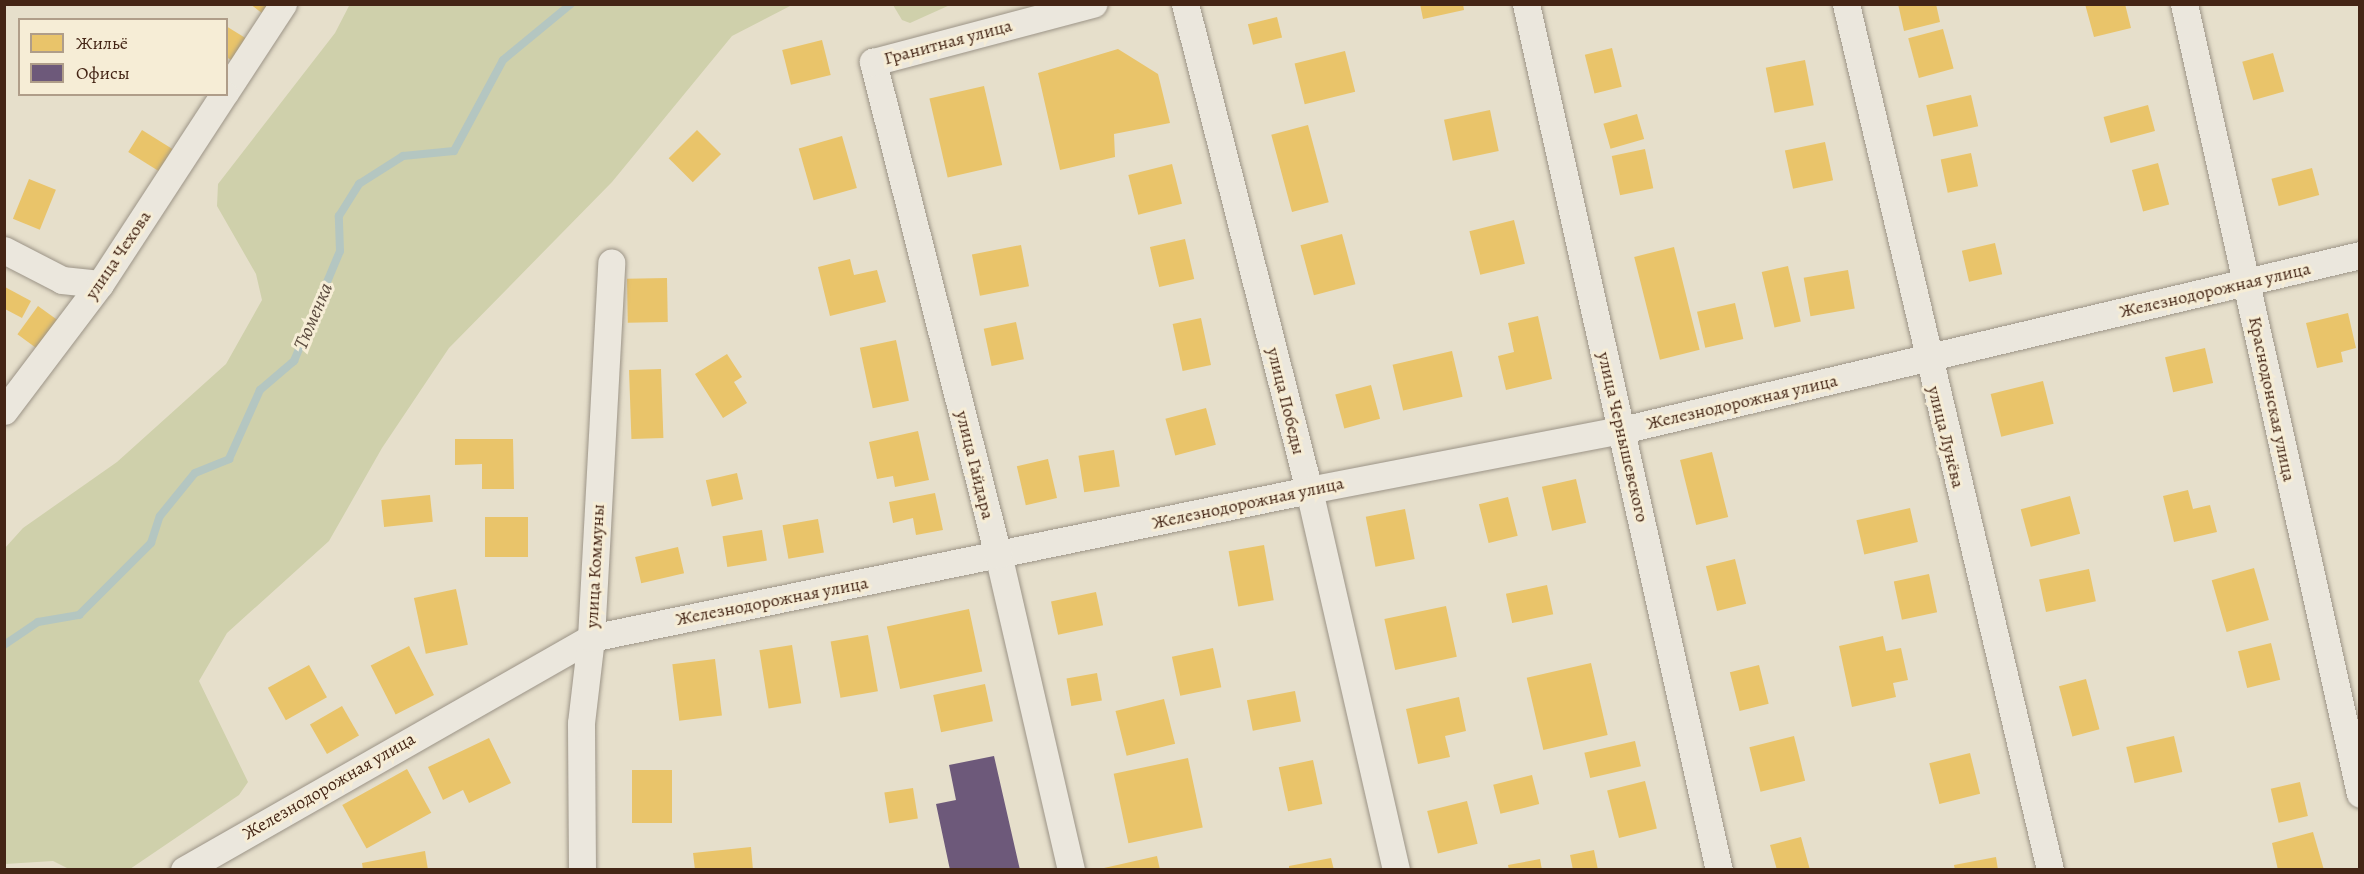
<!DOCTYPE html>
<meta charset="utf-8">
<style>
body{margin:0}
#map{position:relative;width:2364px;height:874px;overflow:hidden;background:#e6dfcb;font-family:Alegreya,serif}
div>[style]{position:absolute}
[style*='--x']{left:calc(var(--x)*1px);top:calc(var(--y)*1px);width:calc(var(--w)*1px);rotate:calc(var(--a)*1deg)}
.green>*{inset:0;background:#cfd0ab}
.homes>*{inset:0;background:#e9c46a;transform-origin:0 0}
.offices>*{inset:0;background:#6d597a}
.stream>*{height:8px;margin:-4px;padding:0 4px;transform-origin:4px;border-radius:4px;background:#b4c6c1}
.roads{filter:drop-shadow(0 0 2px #9c9487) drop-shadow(0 0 2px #9c9487)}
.minor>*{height:27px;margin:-13.5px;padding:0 13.5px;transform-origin:13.5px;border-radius:13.5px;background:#ebe7dd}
span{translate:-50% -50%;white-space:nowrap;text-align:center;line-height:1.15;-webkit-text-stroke:6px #f6edd6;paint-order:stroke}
.street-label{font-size:18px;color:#442515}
.water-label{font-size:20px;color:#5b4b3f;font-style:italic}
.frame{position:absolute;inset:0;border:6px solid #442515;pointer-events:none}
.legend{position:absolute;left:18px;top:18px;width:210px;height:78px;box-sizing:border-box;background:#f6edd6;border:2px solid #af9d89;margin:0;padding:8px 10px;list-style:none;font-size:18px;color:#442515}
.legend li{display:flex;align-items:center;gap:12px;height:30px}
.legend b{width:30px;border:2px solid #af9d89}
</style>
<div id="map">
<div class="green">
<div style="clip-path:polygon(350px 4px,792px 5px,732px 36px,612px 182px,449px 348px,382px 448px,329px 541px,227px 633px,199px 681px,248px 782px,239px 795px,130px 869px,69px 869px,53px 861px,5px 864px,5px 548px,23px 528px,117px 462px,226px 364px,262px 300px,256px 274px,217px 206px,218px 184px,335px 33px)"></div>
<div style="clip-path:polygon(893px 5px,950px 5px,910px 23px,902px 20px)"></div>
</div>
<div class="homes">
<div style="clip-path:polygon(250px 4px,269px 4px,263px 14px)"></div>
<div style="clip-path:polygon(1420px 4px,1463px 4px,1464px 10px,1423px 19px)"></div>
<div style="clip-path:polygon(1898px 4px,1936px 4px,1940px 22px,1904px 31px)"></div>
<div style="clip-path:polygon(2085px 4px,2125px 4px,2131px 28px,2094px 37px)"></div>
<div style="left:1277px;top:17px;width:21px;height:30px;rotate:76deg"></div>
<div style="clip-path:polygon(226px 26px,247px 39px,233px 61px,226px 57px)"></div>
<div style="left:1943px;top:29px;width:41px;height:36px;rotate:75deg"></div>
<div style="left:822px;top:40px;width:36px;height:41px;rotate:76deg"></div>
<div style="left:1612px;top:48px;width:40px;height:28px;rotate:76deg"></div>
<div style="clip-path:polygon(1118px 49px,1158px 74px,1170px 123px,1114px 134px,1115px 157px,1060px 170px,1038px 73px)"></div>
<div style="left:1345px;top:51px;width:42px;height:52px;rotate:76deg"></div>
<div style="left:2273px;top:53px;width:40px;height:32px;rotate:74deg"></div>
<div style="left:1805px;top:60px;width:46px;height:40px;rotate:79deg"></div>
<div style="left:984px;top:86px;width:81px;height:56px;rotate:77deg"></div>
<div style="left:1971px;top:95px;width:32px;height:46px;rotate:77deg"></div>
<div style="left:2148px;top:105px;width:27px;height:46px;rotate:75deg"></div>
<div style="left:1490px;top:110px;width:42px;height:47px;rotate:78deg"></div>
<div style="left:1637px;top:114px;width:26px;height:35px;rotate:74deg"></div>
<div style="left:1308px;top:125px;width:80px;height:38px;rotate:75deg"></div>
<div style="left:142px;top:130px;width:41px;height:26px;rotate:32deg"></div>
<div style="left:697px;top:130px;width:34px;height:40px;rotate:45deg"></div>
<div style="left:842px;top:136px;width:54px;height:45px;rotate:74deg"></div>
<div style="left:1825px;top:142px;width:39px;height:41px;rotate:78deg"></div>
<div style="left:1645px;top:149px;width:40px;height:34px;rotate:78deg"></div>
<div style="left:1971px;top:153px;width:34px;height:31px;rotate:78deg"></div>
<div style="left:2158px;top:163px;width:43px;height:27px;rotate:75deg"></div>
<div style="left:1172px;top:164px;width:41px;height:45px;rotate:76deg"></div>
<div style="left:2312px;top:168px;width:28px;height:42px;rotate:75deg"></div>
<div style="left:29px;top:179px;width:29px;height:43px;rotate:22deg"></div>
<div style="left:1514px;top:220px;width:45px;height:46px;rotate:76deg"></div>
<div style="left:1342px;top:234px;width:52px;height:43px;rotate:75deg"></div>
<div style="left:1185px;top:239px;width:41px;height:36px;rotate:77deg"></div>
<div style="left:1995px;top:243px;width:32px;height:34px;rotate:77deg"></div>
<div style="left:1021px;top:245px;width:42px;height:50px;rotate:79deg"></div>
<div style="left:1674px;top:247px;width:106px;height:41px;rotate:76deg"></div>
<div style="clip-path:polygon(850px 259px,854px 275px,877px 270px,886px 302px,830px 316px,818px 267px)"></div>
<div style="left:1788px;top:266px;width:57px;height:27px;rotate:77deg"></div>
<div style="left:1848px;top:270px;width:39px;height:45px;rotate:80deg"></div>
<div style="left:667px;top:278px;width:44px;height:40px;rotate:89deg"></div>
<div style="clip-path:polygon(5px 287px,31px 301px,22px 318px,5px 309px)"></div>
<div style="left:1735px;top:303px;width:37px;height:39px;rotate:77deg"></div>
<div style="left:38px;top:306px;width:24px;height:35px;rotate:36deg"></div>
<div style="clip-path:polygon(2348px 313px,2356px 348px,2341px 352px,2343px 362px,2317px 368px,2306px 323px)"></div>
<div style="clip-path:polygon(1538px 316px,1552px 379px,1506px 390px,1498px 356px,1514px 352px,1508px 323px)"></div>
<div style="left:1201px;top:318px;width:48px;height:29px;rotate:78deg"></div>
<div style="left:1016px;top:322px;width:38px;height:33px;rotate:78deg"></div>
<div style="left:896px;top:340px;width:62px;height:37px;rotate:78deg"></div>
<div style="left:2205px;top:348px;width:36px;height:41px;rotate:77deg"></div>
<div style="left:1452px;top:351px;width:47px;height:61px;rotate:77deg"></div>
<div style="clip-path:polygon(727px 354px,742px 377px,734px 382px,747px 403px,723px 418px,695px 374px)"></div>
<div style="left:661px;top:369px;width:69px;height:32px;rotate:88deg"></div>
<div style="left:2043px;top:381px;width:44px;height:54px;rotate:76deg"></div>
<div style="left:1371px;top:385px;width:35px;height:37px;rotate:75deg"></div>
<div style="left:1206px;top:408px;width:38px;height:42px;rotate:75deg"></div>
<div style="clip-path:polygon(918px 431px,929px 480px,895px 487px,893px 476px,877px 479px,869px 442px)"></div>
<div style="clip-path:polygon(455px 439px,513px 439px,514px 489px,482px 489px,482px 464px,455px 465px)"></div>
<div style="left:1114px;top:450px;width:37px;height:36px;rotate:81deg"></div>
<div style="left:1712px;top:452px;width:67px;height:33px;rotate:76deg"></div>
<div style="left:1048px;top:459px;width:40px;height:32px;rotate:77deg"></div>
<div style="left:737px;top:473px;width:27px;height:32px;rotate:77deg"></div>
<div style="left:1576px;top:479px;width:45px;height:35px;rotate:77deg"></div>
<div style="clip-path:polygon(2188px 490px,2193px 509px,2210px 505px,2217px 532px,2174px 542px,2163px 496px)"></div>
<div style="clip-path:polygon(935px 493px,943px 530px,916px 535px,913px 518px,893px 523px,889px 502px)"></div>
<div style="left:430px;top:495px;width:27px;height:49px;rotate:84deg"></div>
<div style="left:2070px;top:496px;width:39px;height:51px;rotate:75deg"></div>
<div style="left:1508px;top:497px;width:40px;height:30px;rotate:76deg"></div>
<div style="left:1910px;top:508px;width:35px;height:55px;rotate:77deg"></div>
<div style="left:1405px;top:509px;width:51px;height:40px;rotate:79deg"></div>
<div style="left:485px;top:517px;width:43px;height:40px"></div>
<div style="left:818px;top:519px;width:34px;height:36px;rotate:80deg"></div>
<div style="left:762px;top:530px;width:31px;height:40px;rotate:81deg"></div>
<div style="left:1264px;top:545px;width:56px;height:36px;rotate:80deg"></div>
<div style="left:678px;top:547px;width:27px;height:44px;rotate:77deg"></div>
<div style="left:1735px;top:559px;width:46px;height:30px;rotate:76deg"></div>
<div style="left:2254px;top:568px;width:54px;height:44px;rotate:74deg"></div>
<div style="left:2089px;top:569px;width:33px;height:51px;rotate:78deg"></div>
<div style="left:1929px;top:574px;width:39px;height:36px;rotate:78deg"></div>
<div style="left:1547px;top:585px;width:30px;height:42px;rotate:78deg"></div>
<div style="left:456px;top:589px;width:57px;height:43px;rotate:78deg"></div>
<div style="left:1096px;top:592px;width:34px;height:46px;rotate:78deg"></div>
<div style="left:1446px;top:606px;width:52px;height:63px;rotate:78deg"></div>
<div style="left:969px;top:609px;width:64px;height:84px;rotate:78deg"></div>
<div style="left:868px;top:635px;width:57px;height:38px;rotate:80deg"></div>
<div style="clip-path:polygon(1883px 636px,1886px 651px,1901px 648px,1908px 680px,1893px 683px,1896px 697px,1852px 707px,1839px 646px)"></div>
<div style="left:2271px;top:643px;width:38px;height:34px;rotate:76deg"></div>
<div style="left:792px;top:645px;width:59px;height:33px;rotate:81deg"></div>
<div style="left:409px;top:646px;width:55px;height:43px;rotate:63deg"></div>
<div style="left:1213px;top:648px;width:40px;height:42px;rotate:78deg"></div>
<div style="left:715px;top:659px;width:57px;height:43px;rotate:83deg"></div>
<div style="left:1591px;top:663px;width:74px;height:66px;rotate:77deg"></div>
<div style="left:309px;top:665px;width:37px;height:47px;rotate:61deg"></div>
<div style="left:1759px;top:665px;width:40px;height:30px;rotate:76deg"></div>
<div style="left:1097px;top:673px;width:28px;height:31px;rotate:80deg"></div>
<div style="left:2086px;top:679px;width:52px;height:28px;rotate:75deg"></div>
<div style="left:985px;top:684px;width:38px;height:53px;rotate:78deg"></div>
<div style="left:1295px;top:691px;width:31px;height:49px;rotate:79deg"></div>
<div style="clip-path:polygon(1459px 697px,1466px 731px,1445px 736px,1450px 757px,1418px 764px,1406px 709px)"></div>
<div style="left:1164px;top:699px;width:46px;height:50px;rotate:76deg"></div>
<div style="left:342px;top:706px;width:34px;height:37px;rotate:60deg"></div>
<div style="left:1794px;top:736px;width:46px;height:46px;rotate:76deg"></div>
<div style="left:2174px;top:736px;width:37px;height:49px;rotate:77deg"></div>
<div style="clip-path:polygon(489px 738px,511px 783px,469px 803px,463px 790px,443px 800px,428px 767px)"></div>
<div style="left:1635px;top:741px;width:26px;height:52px;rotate:77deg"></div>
<div style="left:1970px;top:753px;width:42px;height:42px;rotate:76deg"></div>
<div style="left:1188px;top:758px;width:71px;height:76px;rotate:78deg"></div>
<div style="left:1313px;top:760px;width:45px;height:35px;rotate:78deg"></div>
<div style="left:407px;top:769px;width:50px;height:74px;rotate:61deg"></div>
<div style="left:632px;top:770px;width:40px;height:53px"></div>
<div style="left:1532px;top:775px;width:30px;height:40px;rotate:76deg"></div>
<div style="left:1645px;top:781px;width:49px;height:39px;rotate:76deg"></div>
<div style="left:2300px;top:782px;width:35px;height:30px;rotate:77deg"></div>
<div style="left:913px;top:788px;width:31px;height:29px;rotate:81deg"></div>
<div style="left:1467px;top:801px;width:44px;height:41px;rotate:76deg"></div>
<div style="clip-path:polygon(2313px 832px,2324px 870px,2278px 870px,2272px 843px)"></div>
<div style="clip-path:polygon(1801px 837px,1810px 870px,1777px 870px,1770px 845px)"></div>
<div style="clip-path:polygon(751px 847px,753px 870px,695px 870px,693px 853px)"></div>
<div style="clip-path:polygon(1594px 850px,1598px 870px,1573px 870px,1570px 855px)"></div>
<div style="clip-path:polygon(425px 851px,428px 870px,363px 870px,362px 863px)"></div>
<div style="clip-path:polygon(1157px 856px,1160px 870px,1105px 870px,1104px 868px)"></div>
<div style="clip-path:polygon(1996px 857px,1998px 870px,1955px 870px,1954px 865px)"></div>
<div style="clip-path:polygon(1331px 858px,1334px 870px,1289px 870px,1289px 866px)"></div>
<div style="clip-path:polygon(1540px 859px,1542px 870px,1509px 870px,1508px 865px)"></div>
</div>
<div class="offices">
<div style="clip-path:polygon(994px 756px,1020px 870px,950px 870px,936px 804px,956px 800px,949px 765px)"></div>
</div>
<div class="stream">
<div style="--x:4;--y:645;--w:41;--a:-34.1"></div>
<div style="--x:38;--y:622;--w:42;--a:-9.7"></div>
<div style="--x:79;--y:615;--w:102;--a:-45"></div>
<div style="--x:151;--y:543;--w:28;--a:-72"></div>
<div style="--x:160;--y:516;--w:55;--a:-50.9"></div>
<div style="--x:195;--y:473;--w:37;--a:-22"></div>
<div style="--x:229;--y:459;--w:76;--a:-65.8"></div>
<div style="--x:260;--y:390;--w:45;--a:-40.5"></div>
<div style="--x:294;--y:361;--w:119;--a:-67.3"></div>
<div style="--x:340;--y:251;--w:35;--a:-92"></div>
<div style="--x:339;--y:216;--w:38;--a:-58"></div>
<div style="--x:359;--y:184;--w:52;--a:-32.5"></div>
<div style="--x:403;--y:156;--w:51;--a:-5.6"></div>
<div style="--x:454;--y:151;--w:103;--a:-61.7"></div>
<div style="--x:503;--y:60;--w:88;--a:-39.5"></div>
</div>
<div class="roads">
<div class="minor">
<div style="--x:1185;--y:4;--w:502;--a:75.69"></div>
<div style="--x:1309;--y:490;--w:390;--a:77.1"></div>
<div style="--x:1526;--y:4;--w:887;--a:77.44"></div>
<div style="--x:1846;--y:4;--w:890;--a:76.74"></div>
<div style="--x:2184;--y:4;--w:809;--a:77.44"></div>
<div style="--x:226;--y:91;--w:104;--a:-56.8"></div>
<div style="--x:4;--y:250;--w:65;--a:27.3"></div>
<div style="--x:62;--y:280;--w:38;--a:6"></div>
<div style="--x:4;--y:411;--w:159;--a:-52.9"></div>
<div style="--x:100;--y:284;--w:227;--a:-56.9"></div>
<div style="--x:184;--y:870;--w:468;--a:-29.7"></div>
<div style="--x:591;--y:638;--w:733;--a:-11.65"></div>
<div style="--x:1309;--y:490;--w:319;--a:-10.9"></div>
<div style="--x:1622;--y:430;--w:758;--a:-13.34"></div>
<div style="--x:582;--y:870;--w:147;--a:-90.4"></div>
<div style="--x:581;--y:723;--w:86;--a:-83.3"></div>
<div style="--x:591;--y:638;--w:376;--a:-86.9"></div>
<div style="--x:1071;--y:870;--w:323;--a:-103"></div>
<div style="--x:998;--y:555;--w:509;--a:-104.23"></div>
<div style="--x:873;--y:62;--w:228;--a:-14.8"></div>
</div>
</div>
<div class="street-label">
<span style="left:948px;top:42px;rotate:-15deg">Гранитная улица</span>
<span style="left:118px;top:255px;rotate:-56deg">улица Чехова</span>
<span style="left:2215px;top:290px;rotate:-13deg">Железнодорожная улица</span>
<span style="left:2272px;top:399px;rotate:78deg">Краснодонская улица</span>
<span style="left:1286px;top:401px;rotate:76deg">улица Победы</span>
<span style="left:1742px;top:402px;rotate:-13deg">Железнодорожная улица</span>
<span style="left:1623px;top:437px;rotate:77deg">улица Чернышевского</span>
<span style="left:1946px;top:437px;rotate:76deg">улица Лунёва</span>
<span style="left:975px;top:465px;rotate:76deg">улица Гайдара</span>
<span style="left:1248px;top:503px;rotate:-12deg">Железнодорожная улица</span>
<span style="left:595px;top:566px;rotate:-87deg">улица Коммуны</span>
<span style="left:772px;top:601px;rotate:-11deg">Железнодорожная улица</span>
<span style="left:329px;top:786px;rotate:-30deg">Железнодорожная улица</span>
</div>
<div class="water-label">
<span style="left:313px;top:316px;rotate:-67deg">Тюменка</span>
</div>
<div class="frame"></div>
<ul class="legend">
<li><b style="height:16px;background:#e9c46a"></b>Жильё</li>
<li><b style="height:16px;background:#6d597a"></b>Офисы</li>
</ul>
</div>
